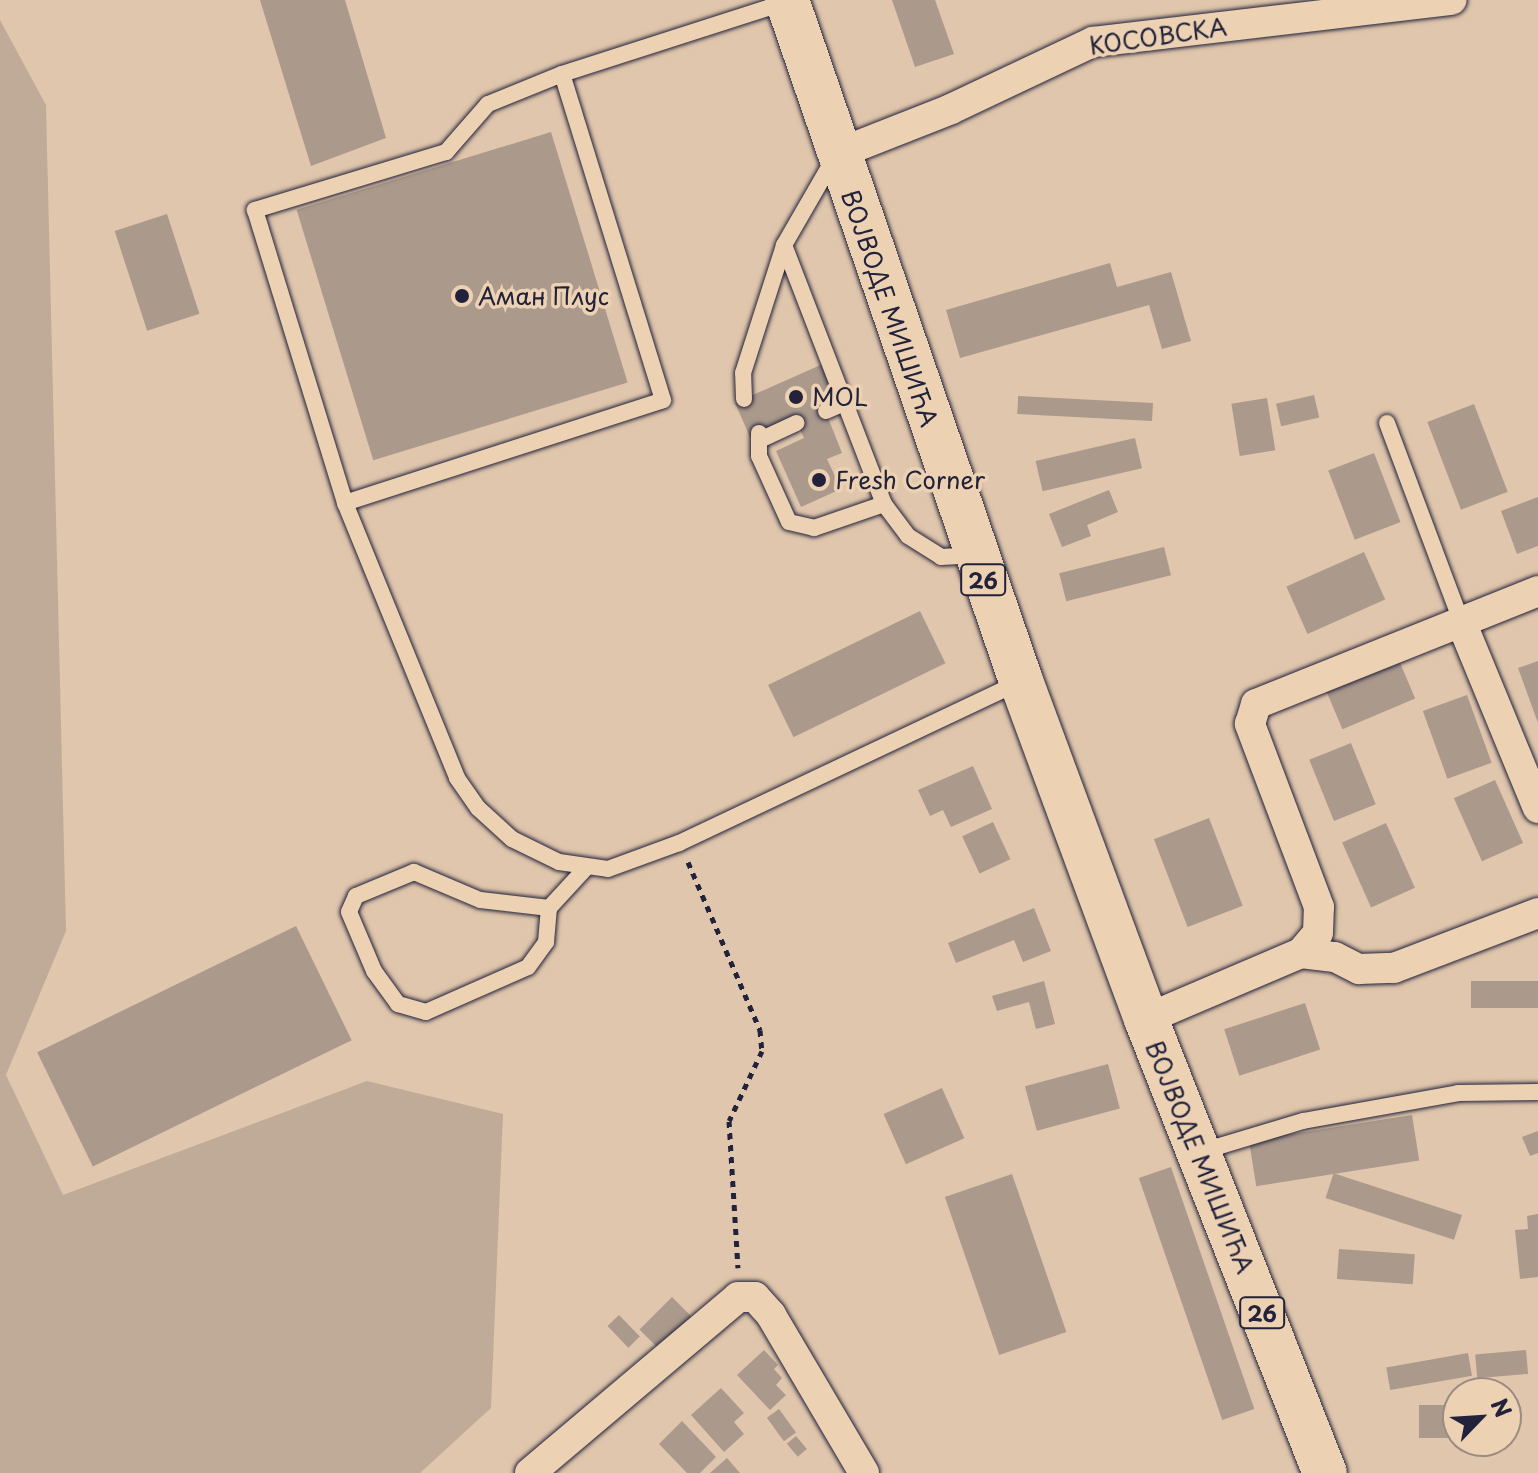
<!DOCTYPE html>
<meta charset="utf-8">
<style>
body{margin:0}
#map{position:relative;width:1538px;height:1473px;overflow:hidden;background:#e0c6ac;font-family:"Playpen Sans",sans-serif}
div>[style]{position:absolute}
[style*='--x']{left:calc(var(--x)*1px);top:calc(var(--y)*1px);width:calc(var(--w)*1px);rotate:calc(var(--a)*1deg)}
.green>*{inset:0;background:#c0ab99}
.building>*{inset:0;background:#ab998c;transform-origin:0 0}
.path>*{height:5px;margin-top:-2.5px;transform-origin:0;background:repeating-linear-gradient(90deg,#22223b 0 6px,transparent 0 12px)}
.roads{filter:drop-shadow(0 0 2px #22223b) drop-shadow(0 0 2px #22223b)}
.service>*{height:16px;margin:-8px;padding:0 8px;transform-origin:8px;border-radius:8px;background:#ecd1b3}
.minor>*{height:30px;margin:-15px;padding:0 15px;transform-origin:15px;border-radius:15px;background:#ecd1b3}
.primary>*{height:44px;margin:-22px;padding:0 22px;transform-origin:22px;border-radius:22px;background:#ecd1b3}
.dots>*{width:22px;height:22px;translate:-50% -50%;box-sizing:border-box;border:4px solid #ecd1b3;border-radius:50%}
span{translate:-50% -50%;white-space:nowrap;text-align:center;line-height:1.15;-webkit-text-stroke:7px #ecd1b3;paint-order:stroke}
.shield-label span{padding:2px 6px;background:#ecd1b3;border:2px solid;border-radius:6px;-webkit-text-stroke-width:0}
.shield-label{font-size:22px;color:#22223b;font-weight:700}
.street-label{font-size:24px;color:#22223b}
.poi-label{font-size:24px;color:#22223b}
.left{translate:0 -50%;text-align:left}
.north{position:absolute;left:1442px;top:1377px;width:80px;height:80px;box-sizing:border-box;background:#ecd1b3;border:2px solid #9b8b83;border-radius:50%;rotate:65deg;font-size:22px;font-weight:700;line-height:32px;text-align:center;color:#22223b}
.north::after{content:'';display:block;margin:auto;width:28px;height:36px;background:#22223b;clip-path:polygon(50% 0,100% 100%,50% 72%,0 100%)}
</style>
<div id="map">
<div class="green">
<div style="clip-path:polygon(0 20px,46px 105px,66px 931px,6px 1075px,63px 1195px,367px 1081px,503px 1114px,491px 1408px,420px 1473px,0 1473px)"></div>
</div>
<div class="building">
<div style="clip-path:polygon(260px 0,345px 0,386px 138px,311px 166px)"></div>
<div style="clip-path:polygon(892px 0,935px 0,954px 54px,915px 67px)"></div>
<div style="left:551px;top:132px;width:262px;height:266px;rotate:73deg"></div>
<div style="left:167px;top:214px;width:105px;height:55px;rotate:72deg"></div>
<div style="clip-path:polygon(1110px 263px,1117px 287px,1171px 272px,1191px 341px,1162px 349px,1149px 305px,960px 358px,946px 310px)"></div>
<div style="clip-path:polygon(825px 363px,839px 397px,823px 405px,842px 453px,827px 459px,841px 489px,801px 507px,776px 451px,804px 438px,794px 417px,750px 437px,735px 403px)"></div>
<div style="left:1314px;top:395px;width:23px;height:39px;rotate:77deg"></div>
<div style="left:1267px;top:398px;width:53px;height:36px;rotate:81deg"></div>
<div style="left:1153px;top:403px;width:18px;height:135px;rotate:93deg"></div>
<div style="left:1474px;top:404px;width:94px;height:50px;rotate:69deg"></div>
<div style="left:1135px;top:438px;width:31px;height:102px;rotate:77deg"></div>
<div style="left:1374px;top:453px;width:74px;height:49px;rotate:69deg"></div>
<div style="clip-path:polygon(1109px 490px,1118px 512px,1087px 525px,1091px 536px,1062px 547px,1049px 514px)"></div>
<div style="clip-path:polygon(1538px 497px,1538px 546px,1517px 554px,1501px 511px)"></div>
<div style="left:1164px;top:547px;width:29px;height:108px;rotate:76deg"></div>
<div style="left:1364px;top:552px;width:52px;height:85px;rotate:66deg"></div>
<div style="left:920px;top:611px;width:58px;height:169px;rotate:64deg"></div>
<div style="left:1398px;top:658px;width:44px;height:79px;rotate:67deg"></div>
<div style="clip-path:polygon(1538px 661px,1538px 723px,1518px 668px)"></div>
<div style="left:1467px;top:695px;width:72px;height:47px;rotate:70deg"></div>
<div style="left:1351px;top:743px;width:66px;height:45px;rotate:68deg"></div>
<div style="clip-path:polygon(973px 766px,992px 809px,951px 827px,943px 810px,930px 816px,918px 790px)"></div>
<div style="left:1495px;top:780px;width:69px;height:45px;rotate:66deg"></div>
<div style="left:1209px;top:818px;width:94px;height:59px;rotate:69deg"></div>
<div style="left:993px;top:822px;width:41px;height:34px;rotate:65deg"></div>
<div style="left:1386px;top:823px;width:71px;height:48px;rotate:66deg"></div>
<div style="clip-path:polygon(1034px 908px,1051px 951px,1023px 962px,1014px 940px,956px 963px,948px 943px)"></div>
<div style="left:296px;top:926px;width:127px;height:288px;rotate:64deg"></div>
<div style="clip-path:polygon(1044px 981px,1055px 1024px,1036px 1029px,1029px 1002px,997px 1011px,992px 996px)"></div>
<div style="left:1538px;top:981px;width:27px;height:67px;rotate:90deg"></div>
<div style="left:1305px;top:1003px;width:49px;height:85px;rotate:72deg"></div>
<div style="left:1108px;top:1064px;width:46px;height:86px;rotate:75deg"></div>
<div style="left:942px;top:1088px;width:55px;height:64px;rotate:66deg"></div>
<div style="left:1412px;top:1115px;width:46px;height:165px;rotate:81deg"></div>
<div style="clip-path:polygon(1538px 1131px,1538px 1153px,1530px 1156px,1522px 1137px)"></div>
<div style="left:1171px;top:1167px;width:256px;height:34px;rotate:71deg"></div>
<div style="left:1012px;top:1174px;width:167px;height:71px;rotate:71deg"></div>
<div style="clip-path:polygon(1538px 1214px,1538px 1277px,1520px 1279px,1515px 1230px,1528px 1229px,1527px 1216px)"></div>
<div style="left:1462px;top:1215px;width:26px;height:135px;rotate:108deg"></div>
<div style="left:1339px;top:1249px;width:76px;height:30px;rotate:4deg"></div>
<div style="left:672px;top:1297px;width:31px;height:46px;rotate:45deg"></div>
<div style="left:619px;top:1315px;width:30px;height:16px;rotate:46deg"></div>
<div style="clip-path:polygon(764px 1350px,778px 1365px,774px 1369px,782px 1378px,776px 1385px,786px 1395px,770px 1410px,737px 1375px)"></div>
<div style="left:1526px;top:1350px;width:24px;height:51px;rotate:85deg"></div>
<div style="left:1468px;top:1353px;width:23px;height:83px;rotate:80deg"></div>
<div style="clip-path:polygon(721px 1388px,744px 1413px,734px 1422px,744px 1434px,724px 1452px,691px 1415px)"></div>
<div style="left:1458px;top:1405px;width:33px;height:39px;rotate:90deg"></div>
<div style="left:779px;top:1409px;width:29px;height:15px;rotate:54deg"></div>
<div style="clip-path:polygon(682px 1421px,716px 1457px,700px 1473px,687px 1473px,659px 1444px)"></div>
<div style="left:796px;top:1436px;width:17px;height:12px;rotate:50deg"></div>
<div style="clip-path:polygon(727px 1458px,740px 1473px,710px 1473px)"></div>
</div>
<div class="path">
<div style="--x:688;--y:862;--w:183;--a:66.8"></div>
<div style="--x:760;--y:1030;--w:21;--a:85"></div>
<div style="--x:762;--y:1051;--w:77;--a:115.2"></div>
<div style="--x:729;--y:1121;--w:147;--a:86.5"></div>
</div>
<div class="roads">
<div class="service">
<div style="--x:786;--y:2;--w:235;--a:162.2"></div>
<div style="--x:562;--y:74;--w:80;--a:157.9"></div>
<div style="--x:488;--y:104;--w:64;--a:131.2"></div>
<div style="--x:446;--y:152;--w:200;--a:163.1"></div>
<div style="--x:255;--y:210;--w:307;--a:72.9"></div>
<div style="--x:345;--y:503;--w:297;--a:67.8"></div>
<div style="--x:457;--y:778;--w:37;--a:55"></div>
<div style="--x:478;--y:808;--w:46;--a:42.4"></div>
<div style="--x:512;--y:839;--w:52;--a:26.1"></div>
<div style="--x:559;--y:862;--w:49;--a:8.1"></div>
<div style="--x:608;--y:869;--w:76;--a:-20.1"></div>
<div style="--x:679;--y:843;--w:377;--a:-25.3"></div>
<div style="--x:784;--y:245;--w:278;--a:68.9"></div>
<div style="--x:884;--y:504;--w:40;--a:53"></div>
<div style="--x:908;--y:536;--w:39;--a:32"></div>
<div style="--x:941;--y:557;--w:33;--a:-3"></div>
<div style="--x:744;--y:399;--w:26;--a:-92"></div>
<div style="--x:743;--y:373;--w:134;--a:-72.2"></div>
<div style="--x:784;--y:245;--w:104;--a:-60"></div>
<div style="--x:826;--y:411;--w:20;--a:-24"></div>
<div style="--x:1387;--y:423;--w:215;--a:69.5"></div>
<div style="--x:759;--y:433;--w:23;--a:90"></div>
<div style="--x:759;--y:456;--w:72;--a:65.6"></div>
<div style="--x:789;--y:522;--w:26;--a:13"></div>
<div style="--x:814;--y:528;--w:74;--a:-18.9"></div>
<div style="--x:762;--y:439;--w:38;--a:-25"></div>
<div style="--x:345;--y:503;--w:334;--a:-17.9"></div>
<div style="--x:663;--y:400;--w:341;--a:-107.2"></div>
<div style="--x:549;--y:908;--w:69;--a:-173.4"></div>
<div style="--x:480;--y:900;--w:72;--a:-157"></div>
<div style="--x:414;--y:872;--w:63;--a:157.5"></div>
<div style="--x:356;--y:896;--w:17;--a:114"></div>
<div style="--x:349;--y:912;--w:64;--a:67"></div>
<div style="--x:374;--y:971;--w:41;--a:54"></div>
<div style="--x:398;--y:1004;--w:29;--a:16"></div>
<div style="--x:426;--y:1012;--w:111;--a:-23.8"></div>
<div style="--x:528;--y:967;--w:31;--a:-54"></div>
<div style="--x:546;--y:942;--w:34;--a:-85"></div>
<div style="--x:549;--y:908;--w:53;--a:-47.3"></div>
<div style="--x:1200;--y:1152;--w:108;--a:-16.8"></div>
<div style="--x:1303;--y:1121;--w:158;--a:-10.2"></div>
<div style="--x:1458;--y:1093;--w:80;--a:-0.7"></div>
</div>
<div class="minor">
<div style="--x:837;--y:154;--w:123;--a:-21.5"></div>
<div style="--x:951;--y:109;--w:157;--a:-25.3"></div>
<div style="--x:1093;--y:42;--w:361;--a:-6.7"></div>
<div style="--x:1462;--y:624;--w:199;--a:67.6"></div>
<div style="--x:1301;--y:953;--w:26;--a:-50"></div>
<div style="--x:1318;--y:933;--w:26;--a:-88"></div>
<div style="--x:1319;--y:907;--w:196;--a:-110.7"></div>
<div style="--x:1250;--y:724;--w:21;--a:-73"></div>
<div style="--x:1256;--y:704;--w:304;--a:-21.8"></div>
<div style="--x:1146;--y:1019;--w:168;--a:-23.1"></div>
<div style="--x:1301;--y:953;--w:34;--a:7"></div>
<div style="--x:1335;--y:957;--w:27;--a:27"></div>
<div style="--x:1359;--y:969;--w:35;--a:-2"></div>
<div style="--x:1394;--y:968;--w:154;--a:-20.9"></div>
<div style="--x:530;--y:1473;--w:272;--a:-40.2"></div>
<div style="--x:738;--y:1297;--w:17;--a:0"></div>
<div style="--x:755;--y:1297;--w:24;--a:48"></div>
<div style="--x:771;--y:1315;--w:183;--a:59.5"></div>
</div>
<div class="primary">
<div style="--x:787;--y:0;--w:720;--a:71.04"></div>
<div style="--x:1021;--y:681;--w:360;--a:69.7"></div>
<div style="--x:1146;--y:1019;--w:488;--a:68.5"></div>
</div>
</div>
<div class="dots">
<div style="left:462px;top:296px;background:#22223b"></div>
<div style="left:796px;top:397px;background:#22223b"></div>
<div style="left:819px;top:480px;background:#22223b"></div>
</div>
<div class="shield-label">
<span style="left:983px;top:580px">26</span>
<span style="left:1262px;top:1313px">26</span>
</div>
<div class="street-label">
<span style="left:1158px;top:36px;rotate:-8deg">КОСОВСКА</span>
<span style="left:890px;top:308px;rotate:71deg">ВОЈВОДЕ МИШИЋА</span>
<span style="left:1200px;top:1157px;rotate:68deg">ВОЈВОДЕ МИШИЋА</span>
</div>
<div class="poi-label">
<span class="left" style="left:478px;top:296px">Аман Плус</span>
<span class="left" style="left:812px;top:397px">MOL</span>
<span class="left" style="left:835px;top:480px">Fresh Corner</span>
</div>
<div class="north">N</div>
</div>
